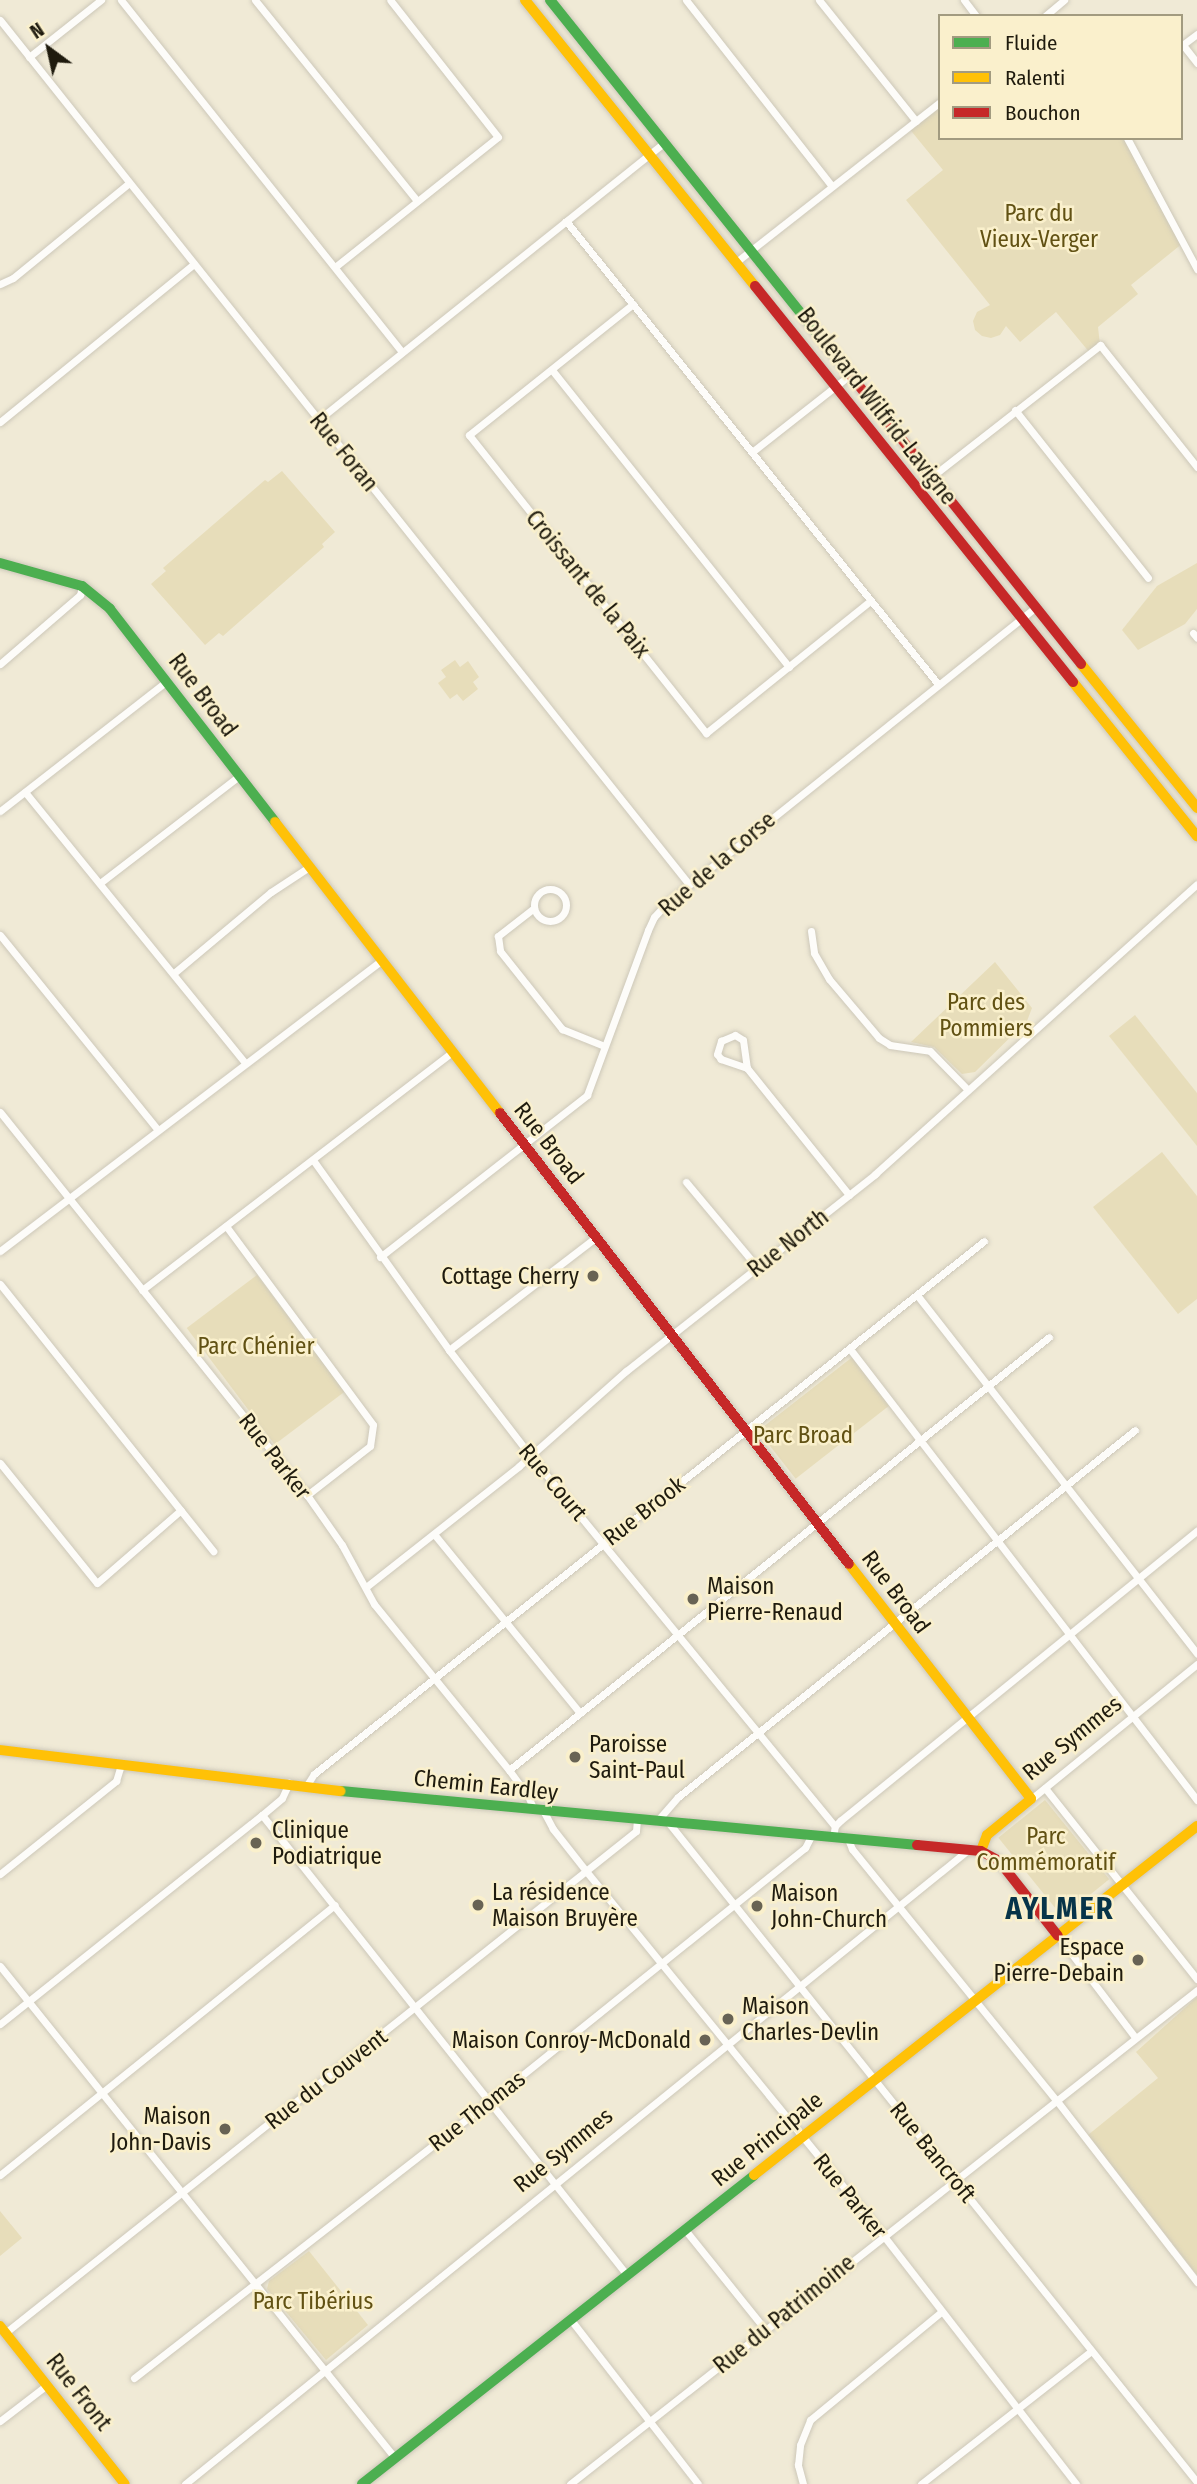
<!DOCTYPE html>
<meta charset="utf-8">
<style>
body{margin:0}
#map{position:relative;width:1197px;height:2484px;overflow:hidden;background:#f0ead6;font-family:"Fira Sans Condensed",sans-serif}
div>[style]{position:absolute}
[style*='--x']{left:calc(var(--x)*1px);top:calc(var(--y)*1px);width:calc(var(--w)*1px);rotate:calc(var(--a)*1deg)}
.green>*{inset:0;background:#e7ddba;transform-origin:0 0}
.roads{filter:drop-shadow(0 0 2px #cdc8b9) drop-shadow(0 0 2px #cdc8b9)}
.street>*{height:7px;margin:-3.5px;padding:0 3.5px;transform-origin:3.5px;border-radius:3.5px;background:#fdfcf9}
.street>.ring{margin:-3.5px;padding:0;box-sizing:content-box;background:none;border:7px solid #fdfcf9;border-radius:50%}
.fast>*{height:10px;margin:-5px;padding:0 5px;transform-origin:5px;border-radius:5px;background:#4caf50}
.slow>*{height:10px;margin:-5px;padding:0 5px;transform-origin:5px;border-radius:5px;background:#ffc107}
.jam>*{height:10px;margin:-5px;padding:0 5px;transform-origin:5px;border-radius:5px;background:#c62828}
.dots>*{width:19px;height:19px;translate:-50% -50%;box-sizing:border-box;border:4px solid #faf0cc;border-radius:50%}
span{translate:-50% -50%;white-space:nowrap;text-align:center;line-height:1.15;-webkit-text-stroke:5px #faf0cc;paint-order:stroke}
.park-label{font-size:23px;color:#615113}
.street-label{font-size:23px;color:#1f1b0e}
.poi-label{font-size:23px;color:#1f1b0e}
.right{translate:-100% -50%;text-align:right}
.left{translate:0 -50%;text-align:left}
.district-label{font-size:30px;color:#073449;font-weight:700;letter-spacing:2px}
.legend{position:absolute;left:938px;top:14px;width:245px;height:126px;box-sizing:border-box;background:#faf0cc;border:2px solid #a29b80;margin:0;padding:9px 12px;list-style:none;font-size:21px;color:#1f1b0e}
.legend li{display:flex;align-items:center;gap:14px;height:35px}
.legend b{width:35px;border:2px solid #a29b80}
.north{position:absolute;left:14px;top:14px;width:70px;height:70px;-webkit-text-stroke:5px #faf0cc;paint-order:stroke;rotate:327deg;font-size:19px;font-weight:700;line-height:28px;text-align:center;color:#1f1b0e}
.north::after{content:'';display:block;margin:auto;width:24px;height:32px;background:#1f1b0e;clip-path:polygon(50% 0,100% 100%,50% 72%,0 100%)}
</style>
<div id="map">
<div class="green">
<div style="clip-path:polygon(940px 102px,940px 138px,1127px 138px,1183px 243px,1131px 285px,1138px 294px,1098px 327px,1100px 345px,1090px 353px,1056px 312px,1020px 342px,1006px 326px,1000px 335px,991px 338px,982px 336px,975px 330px,973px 321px,977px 312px,990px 305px,906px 200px,943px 170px,908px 127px)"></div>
<div style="clip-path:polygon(282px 471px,335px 532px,322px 544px,324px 547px,223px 636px,219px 633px,205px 645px,151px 584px,166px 571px,163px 568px,265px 480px,268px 482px)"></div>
<div style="clip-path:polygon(1197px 563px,1197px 609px,1185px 624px,1138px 650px,1122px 630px,1157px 586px)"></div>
<div style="clip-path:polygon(455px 660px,460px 667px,468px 661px,479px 677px,473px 682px,478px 689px,463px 701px,457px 694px,450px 699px,438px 683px,446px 677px,441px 670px)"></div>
<div style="clip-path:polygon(995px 962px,1032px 1008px,1027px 1021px,975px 1072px,962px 1074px,934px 1047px,911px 1042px)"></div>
<div style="clip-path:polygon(1135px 1015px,1197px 1093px,1197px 1146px,1109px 1036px)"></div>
<div style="clip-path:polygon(1162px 1152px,1197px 1196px,1197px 1299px,1178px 1314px,1093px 1207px)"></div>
<div style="left:257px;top:1275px;width:146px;height:88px;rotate:53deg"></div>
<div style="left:855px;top:1355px;width:61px;height:123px;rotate:52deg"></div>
<div style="left:1045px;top:1800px;width:102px;height:60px;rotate:51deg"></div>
<div style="clip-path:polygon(1197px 1997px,1197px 2275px,1088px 2135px,1158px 2078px,1136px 2052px)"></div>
<div style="clip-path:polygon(0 2211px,22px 2238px,0 2256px)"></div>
<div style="clip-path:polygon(309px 2251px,368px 2325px,326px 2360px,267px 2289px,269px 2281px)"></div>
</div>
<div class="roads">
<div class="street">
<div style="--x:121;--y:0;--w:450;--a:51.4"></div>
<div style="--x:255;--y:0;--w:258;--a:51.1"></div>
<div style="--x:686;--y:0;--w:236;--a:51.9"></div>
<div style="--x:819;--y:0;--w:155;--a:51.3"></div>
<div style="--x:964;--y:0;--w:20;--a:53"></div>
<div style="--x:1045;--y:16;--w:25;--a:-40"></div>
<div style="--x:0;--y:20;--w:1104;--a:51.44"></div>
<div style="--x:1183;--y:45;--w:23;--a:52"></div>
<div style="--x:1181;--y:46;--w:20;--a:-37"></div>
<div style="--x:29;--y:57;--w:92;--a:-38.4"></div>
<div style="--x:1127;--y:138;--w:149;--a:61.9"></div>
<div style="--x:566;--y:221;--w:594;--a:51.22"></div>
<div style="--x:736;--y:262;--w:259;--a:-38.1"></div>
<div style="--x:335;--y:267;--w:208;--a:-38.6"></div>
<div style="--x:498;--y:137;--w:174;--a:-128.2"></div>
<div style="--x:0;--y:284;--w:14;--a:-25"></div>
<div style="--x:13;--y:278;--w:150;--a:-39.3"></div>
<div style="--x:633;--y:304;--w:210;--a:141.4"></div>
<div style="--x:469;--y:435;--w:381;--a:51.5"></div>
<div style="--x:706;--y:733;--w:211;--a:-38.8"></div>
<div style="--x:552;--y:370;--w:380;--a:51.4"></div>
<div style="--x:1015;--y:410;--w:214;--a:51.6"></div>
<div style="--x:318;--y:420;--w:443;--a:-38.7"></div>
<div style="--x:0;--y:422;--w:250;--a:-39.2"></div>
<div style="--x:752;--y:452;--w:125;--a:-38.2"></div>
<div style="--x:916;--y:489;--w:234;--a:-38"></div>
<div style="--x:1100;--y:345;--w:156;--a:51.5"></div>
<div style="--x:1193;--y:633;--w:6;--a:51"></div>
<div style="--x:0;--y:664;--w:106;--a:-40.8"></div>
<div style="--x:80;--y:595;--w:9;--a:-77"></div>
<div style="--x:25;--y:792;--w:349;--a:50.9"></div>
<div style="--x:0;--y:811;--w:210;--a:-37.9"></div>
<div style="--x:100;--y:883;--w:175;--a:-37.6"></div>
<div class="ring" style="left:534px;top:889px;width:25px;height:25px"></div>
<div style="--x:534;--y:908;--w:46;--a:142.1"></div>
<div style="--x:498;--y:936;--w:15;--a:82"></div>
<div style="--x:500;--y:951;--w:100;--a:51.5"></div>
<div style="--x:562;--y:1029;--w:45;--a:22"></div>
<div style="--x:811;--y:931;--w:22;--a:82"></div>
<div style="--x:814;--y:953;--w:30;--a:60"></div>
<div style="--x:829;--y:979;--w:77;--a:49.7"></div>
<div style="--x:879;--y:1038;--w:13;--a:32"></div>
<div style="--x:890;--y:1045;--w:40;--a:8.5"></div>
<div style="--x:930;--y:1051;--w:54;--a:45.7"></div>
<div style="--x:0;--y:935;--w:250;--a:51"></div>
<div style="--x:174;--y:973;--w:126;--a:-39.9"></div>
<div style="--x:271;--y:892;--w:45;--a:-33.3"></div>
<div style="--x:747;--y:1068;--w:28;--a:-161"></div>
<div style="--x:721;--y:1059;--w:6;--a:-129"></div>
<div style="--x:717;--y:1054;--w:14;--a:-73"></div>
<div style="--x:721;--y:1041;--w:15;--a:-23"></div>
<div style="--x:735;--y:1035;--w:9;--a:32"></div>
<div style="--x:743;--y:1040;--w:28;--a:82"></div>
<div style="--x:747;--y:1068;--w:163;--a:51.2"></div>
<div style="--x:0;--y:1112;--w:491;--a:51.3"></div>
<div style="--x:307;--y:1495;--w:61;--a:55"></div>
<div style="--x:342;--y:1545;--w:67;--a:61.5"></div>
<div style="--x:374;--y:1604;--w:214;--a:50.9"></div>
<div style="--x:509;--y:1770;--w:32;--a:54"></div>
<div style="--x:528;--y:1796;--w:15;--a:67"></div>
<div style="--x:313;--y:1160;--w:234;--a:54.4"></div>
<div style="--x:449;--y:1350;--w:133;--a:52.4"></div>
<div style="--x:530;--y:1455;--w:480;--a:50.6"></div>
<div style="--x:686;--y:1182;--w:111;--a:50.1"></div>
<div style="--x:226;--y:1226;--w:247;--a:53.5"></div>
<div style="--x:373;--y:1425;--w:21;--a:98"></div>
<div style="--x:370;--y:1446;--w:80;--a:142.1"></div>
<div style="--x:0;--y:1251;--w:479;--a:-37.3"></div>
<div style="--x:380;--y:1257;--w:263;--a:-38"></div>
<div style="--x:587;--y:1095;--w:176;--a:-69.7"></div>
<div style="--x:648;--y:930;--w:14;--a:-65"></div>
<div style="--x:654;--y:917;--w:22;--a:-47"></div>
<div style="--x:669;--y:901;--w:469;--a:-38.7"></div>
<div style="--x:0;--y:1284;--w:342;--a:51.4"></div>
<div style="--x:142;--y:1290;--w:389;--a:-37.5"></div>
<div style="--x:917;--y:1295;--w:455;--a:52"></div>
<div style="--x:850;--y:1349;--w:569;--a:52.43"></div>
<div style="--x:449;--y:1350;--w:184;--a:-37.5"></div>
<div style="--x:0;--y:1463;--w:154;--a:51.1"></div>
<div style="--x:97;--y:1583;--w:111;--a:-41"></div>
<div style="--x:434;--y:1534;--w:231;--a:50.8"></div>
<div style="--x:366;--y:1587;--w:195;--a:-38.3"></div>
<div style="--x:519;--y:1466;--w:143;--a:-41.6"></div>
<div style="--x:626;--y:1371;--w:318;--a:-38.3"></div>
<div style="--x:875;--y:1174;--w:433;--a:-42"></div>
<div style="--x:509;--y:1770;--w:692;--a:-38.72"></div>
<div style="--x:307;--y:1785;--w:13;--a:-58"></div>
<div style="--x:314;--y:1774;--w:856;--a:-38.5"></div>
<div style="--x:1045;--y:1788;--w:244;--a:51.5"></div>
<div style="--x:1031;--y:1799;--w:214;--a:-39.1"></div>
<div style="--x:544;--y:1812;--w:19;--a:62"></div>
<div style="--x:553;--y:1829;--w:53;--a:51.8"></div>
<div style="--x:586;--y:1871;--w:470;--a:50.8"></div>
<div style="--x:883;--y:2235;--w:315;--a:52.2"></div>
<div style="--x:262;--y:1815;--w:587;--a:51.57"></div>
<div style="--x:657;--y:1821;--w:32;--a:-49"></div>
<div style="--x:678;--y:1797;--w:586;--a:-38.77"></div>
<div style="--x:668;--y:1822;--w:846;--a:51.29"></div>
<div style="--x:833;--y:1837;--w:11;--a:-80"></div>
<div style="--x:835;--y:1826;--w:8;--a:-45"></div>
<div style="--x:841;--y:1820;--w:459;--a:-39.1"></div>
<div style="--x:848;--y:1839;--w:11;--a:68"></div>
<div style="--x:852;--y:1849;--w:325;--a:50.9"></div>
<div style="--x:1057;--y:2101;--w:229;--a:52.3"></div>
<div style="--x:0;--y:1874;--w:149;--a:-38.7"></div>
<div style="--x:116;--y:1781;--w:17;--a:-73"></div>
<div style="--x:1058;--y:1936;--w:127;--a:52.7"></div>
<div style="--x:0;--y:1966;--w:631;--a:51.24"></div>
<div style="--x:0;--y:2024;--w:335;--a:-38.6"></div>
<div style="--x:262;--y:1815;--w:26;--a:-40"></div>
<div style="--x:282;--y:1798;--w:17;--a:-65"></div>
<div style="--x:0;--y:2175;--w:430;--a:-38.9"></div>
<div style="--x:686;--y:2231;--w:124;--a:51.2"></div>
<div style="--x:571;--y:2320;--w:207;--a:52.2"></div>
<div style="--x:5;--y:2333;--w:806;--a:-38.5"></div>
<div style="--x:636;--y:1831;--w:11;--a:-85"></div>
<div style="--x:134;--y:2378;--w:457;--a:-37.9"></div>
<div style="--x:495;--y:2097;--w:398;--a:-38.8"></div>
<div style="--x:805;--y:1848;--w:13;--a:-63"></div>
<div style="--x:0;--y:2421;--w:59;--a:-37.5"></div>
<div style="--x:185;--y:2484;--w:1007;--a:-39"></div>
<div style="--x:570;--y:2484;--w:798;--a:-38.23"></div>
<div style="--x:803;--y:2484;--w:20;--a:-105"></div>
<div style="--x:798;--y:2465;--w:20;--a:-84"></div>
<div style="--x:800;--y:2445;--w:27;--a:-68"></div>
<div style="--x:810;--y:2420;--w:170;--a:-39.5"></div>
<div style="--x:921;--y:2484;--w:216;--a:-38"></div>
</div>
<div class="fast">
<div style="--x:550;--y:0;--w:470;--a:51.3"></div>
<div style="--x:0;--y:563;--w:85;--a:15.7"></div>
<div style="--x:82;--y:586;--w:36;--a:39"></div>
<div style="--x:110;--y:609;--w:269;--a:52.2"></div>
<div style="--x:341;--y:1791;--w:579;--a:5.36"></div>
<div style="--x:362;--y:2484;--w:499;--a:-38.2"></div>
</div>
<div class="slow">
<div style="--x:525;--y:0;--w:367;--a:51.2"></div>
<div style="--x:1081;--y:664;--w:185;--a:51.1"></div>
<div style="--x:1073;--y:682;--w:198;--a:51.2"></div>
<div style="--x:275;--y:822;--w:368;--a:52.3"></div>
<div style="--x:849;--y:1564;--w:297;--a:52.2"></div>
<div style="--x:1031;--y:1799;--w:57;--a:140.7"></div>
<div style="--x:987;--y:1835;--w:17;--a:111"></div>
<div style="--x:0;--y:1750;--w:343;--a:6.9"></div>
<div style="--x:754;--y:2175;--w:564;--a:-38.23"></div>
<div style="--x:0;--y:2326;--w:201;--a:51.7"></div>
</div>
<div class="jam">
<div style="--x:755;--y:286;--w:508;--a:51.23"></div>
<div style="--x:844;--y:367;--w:380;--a:51.4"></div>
<div style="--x:500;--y:1113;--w:570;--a:52.27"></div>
<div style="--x:917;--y:1845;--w:64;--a:5.4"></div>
<div style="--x:981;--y:1851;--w:21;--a:29"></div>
<div style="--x:999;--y:1861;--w:95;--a:51.8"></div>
</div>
</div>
<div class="dots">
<div style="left:593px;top:1276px;background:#686354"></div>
<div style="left:693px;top:1599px;background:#686354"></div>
<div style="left:575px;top:1757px;background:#686354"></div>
<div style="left:256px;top:1843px;background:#686354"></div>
<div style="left:478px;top:1905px;background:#686354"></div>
<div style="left:757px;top:1906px;background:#686354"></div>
<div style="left:1138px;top:1960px;background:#686354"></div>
<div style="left:728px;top:2019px;background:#686354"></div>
<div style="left:705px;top:2040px;background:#686354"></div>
<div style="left:225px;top:2129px;background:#686354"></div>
</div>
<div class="park-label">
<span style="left:1039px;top:226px">Parc du<br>Vieux-Verger</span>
<span style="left:986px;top:1015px">Parc des<br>Pommiers</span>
<span style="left:256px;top:1346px">Parc Chénier</span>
<span style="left:803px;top:1435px">Parc Broad</span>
<span style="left:1046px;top:1849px">Parc<br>Commémoratif</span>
<span style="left:313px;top:2301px">Parc Tibérius</span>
</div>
<div class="street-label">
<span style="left:877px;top:406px;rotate:52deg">Boulevard Wilfrid-Lavigne</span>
<span style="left:344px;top:452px;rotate:51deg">Rue Foran</span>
<span style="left:588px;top:584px;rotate:51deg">Croissant de la Paix</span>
<span style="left:203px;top:695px;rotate:53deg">Rue Broad</span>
<span style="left:717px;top:864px;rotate:-41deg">Rue de la Corse</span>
<span style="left:549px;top:1143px;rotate:52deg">Rue Broad</span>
<span style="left:788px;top:1243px;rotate:-38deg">Rue North</span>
<span style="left:275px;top:1456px;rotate:52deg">Rue Parker</span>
<span style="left:553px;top:1482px;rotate:50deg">Rue Court</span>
<span style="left:644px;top:1511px;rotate:-38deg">Rue Brook</span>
<span style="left:896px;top:1592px;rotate:53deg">Rue Broad</span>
<span style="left:1072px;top:1738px;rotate:-39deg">Rue Symmes</span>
<span style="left:486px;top:1785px;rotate:6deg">Chemin Eardley</span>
<span style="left:326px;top:2079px;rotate:-38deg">Rue du Couvent</span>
<span style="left:477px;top:2111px;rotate:-38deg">Rue Thomas</span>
<span style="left:767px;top:2139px;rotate:-39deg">Rue Principale</span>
<span style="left:563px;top:2150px;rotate:-39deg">Rue Symmes</span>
<span style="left:933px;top:2152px;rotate:51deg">Rue Bancroft</span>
<span style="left:850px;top:2196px;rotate:51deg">Rue Parker</span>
<span style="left:784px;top:2314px;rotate:-39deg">Rue du Patrimoine</span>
<span style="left:79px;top:2392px;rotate:52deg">Rue Front</span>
</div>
<div class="poi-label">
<span class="right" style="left:579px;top:1276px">Cottage Cherry</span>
<span class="left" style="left:707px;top:1599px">Maison<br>Pierre-Renaud</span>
<span class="left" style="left:589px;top:1757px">Paroisse<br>Saint-Paul</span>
<span class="left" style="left:272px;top:1843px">Clinique<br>Podiatrique</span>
<span class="left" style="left:492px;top:1905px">La résidence<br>Maison Bruyère</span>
<span class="left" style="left:771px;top:1906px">Maison<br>John-Church</span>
<span class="right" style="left:1124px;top:1960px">Espace<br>Pierre-Debain</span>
<span class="left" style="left:742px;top:2019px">Maison<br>Charles-Devlin</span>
<span class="right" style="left:691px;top:2040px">Maison Conroy-McDonald</span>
<span class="right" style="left:211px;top:2129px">Maison<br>John-Davis</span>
</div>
<div class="district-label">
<span style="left:1060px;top:1909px">AYLMER</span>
</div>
<ul class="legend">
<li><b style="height:9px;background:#4caf50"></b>Fluide</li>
<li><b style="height:9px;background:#ffc107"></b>Ralenti</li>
<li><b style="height:9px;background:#c62828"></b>Bouchon</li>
</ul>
<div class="north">N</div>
</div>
